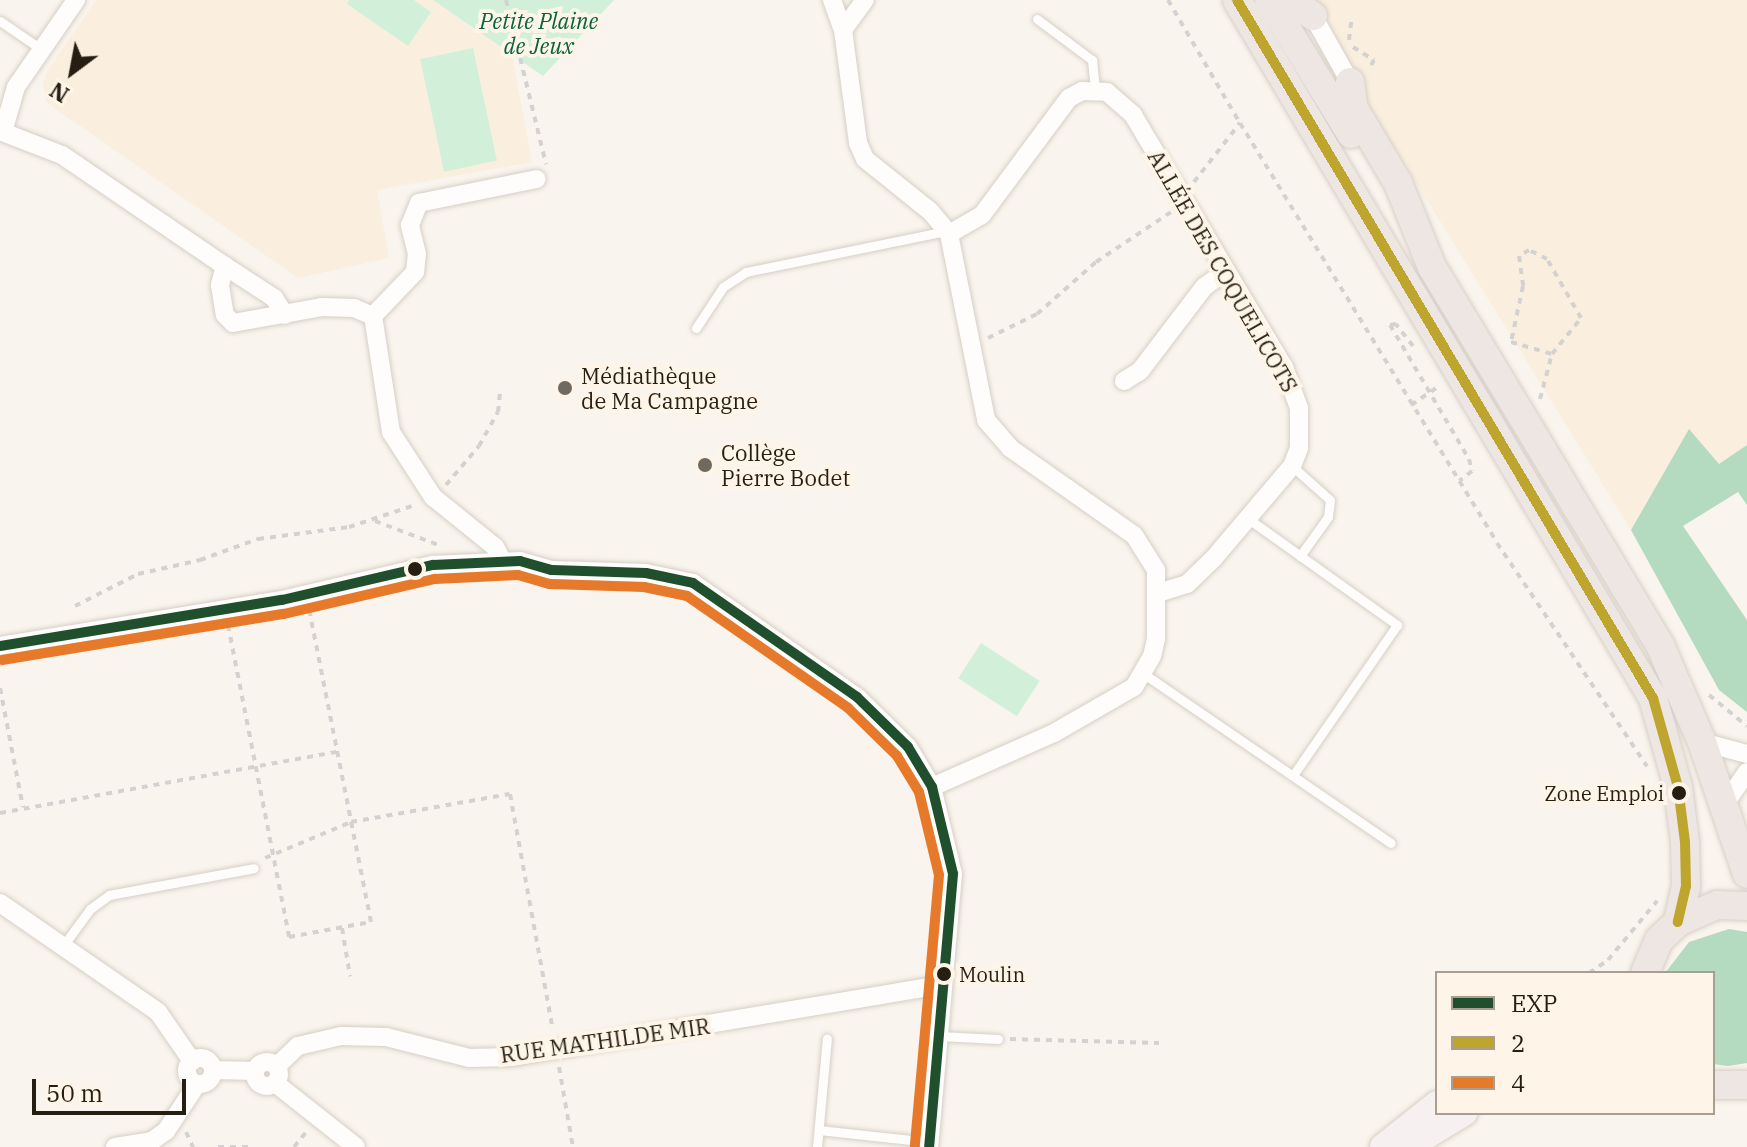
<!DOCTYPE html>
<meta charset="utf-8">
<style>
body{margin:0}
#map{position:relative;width:1747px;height:1147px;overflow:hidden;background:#f9f4ed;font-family:"IBM Plex Serif",serif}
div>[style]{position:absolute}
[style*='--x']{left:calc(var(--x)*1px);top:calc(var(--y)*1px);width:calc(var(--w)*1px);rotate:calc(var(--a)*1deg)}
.built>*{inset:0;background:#faefdf}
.green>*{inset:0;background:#d2f0d9;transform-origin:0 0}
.forest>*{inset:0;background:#b4dabf}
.path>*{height:4px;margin-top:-2px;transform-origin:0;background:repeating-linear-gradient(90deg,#d4d2d0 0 6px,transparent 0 12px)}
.roads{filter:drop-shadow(0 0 2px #d6cfc6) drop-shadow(0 0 2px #d6cfc6)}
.lane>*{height:9px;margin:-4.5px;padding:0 4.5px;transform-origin:4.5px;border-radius:4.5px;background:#fefdfc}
.street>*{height:18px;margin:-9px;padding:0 9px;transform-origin:9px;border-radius:9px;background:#fefdfc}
.street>.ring{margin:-9px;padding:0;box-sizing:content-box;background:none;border:18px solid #fefdfc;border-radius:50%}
.secondary>*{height:26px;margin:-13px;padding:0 13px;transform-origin:13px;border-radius:13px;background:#f6f1f0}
.primary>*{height:28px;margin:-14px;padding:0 14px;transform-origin:14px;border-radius:14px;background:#ede6e3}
.bus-1>*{height:10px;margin:-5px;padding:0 5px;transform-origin:5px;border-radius:5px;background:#204f2d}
.bus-2>*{height:10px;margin:-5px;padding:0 5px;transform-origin:5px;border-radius:5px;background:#bda52e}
.bus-3>*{height:10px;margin:-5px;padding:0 5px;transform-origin:5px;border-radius:5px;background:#e7792b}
.dots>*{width:22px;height:22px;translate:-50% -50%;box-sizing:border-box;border:4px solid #fef5e8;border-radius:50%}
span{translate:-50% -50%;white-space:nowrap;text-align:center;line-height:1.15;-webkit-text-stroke:8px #fef5e8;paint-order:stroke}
.bus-label{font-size:20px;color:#261e12}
.right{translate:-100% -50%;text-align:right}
.left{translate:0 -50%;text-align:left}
.park-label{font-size:22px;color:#07643d;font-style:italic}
.street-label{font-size:22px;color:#261e12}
.poi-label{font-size:22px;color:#261e12}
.legend{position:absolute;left:1435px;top:971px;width:280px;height:144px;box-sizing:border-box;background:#fef5e8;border:2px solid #a89f92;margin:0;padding:10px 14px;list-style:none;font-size:24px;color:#261e12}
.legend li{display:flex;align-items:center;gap:16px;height:40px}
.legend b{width:40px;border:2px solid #a89f92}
.north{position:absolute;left:32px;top:32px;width:80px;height:80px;-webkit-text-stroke:6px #fef5e8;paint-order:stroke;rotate:212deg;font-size:22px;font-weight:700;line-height:32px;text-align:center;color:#261e12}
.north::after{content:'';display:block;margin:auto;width:28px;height:36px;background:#261e12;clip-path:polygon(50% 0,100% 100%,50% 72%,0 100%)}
.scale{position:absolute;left:32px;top:1079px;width:154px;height:36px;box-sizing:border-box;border:4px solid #261e12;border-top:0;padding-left:10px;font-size:24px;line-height:28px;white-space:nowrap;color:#261e12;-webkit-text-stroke:6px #fef5e8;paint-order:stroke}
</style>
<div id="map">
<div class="built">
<div style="clip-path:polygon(96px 0,433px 0,512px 55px,532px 162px,377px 190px,389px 258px,298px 278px,47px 103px,43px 83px,48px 70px)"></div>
<div style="clip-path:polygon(1303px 0,1747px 0,1747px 445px,1719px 464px,1689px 429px,1631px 530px)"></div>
</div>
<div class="green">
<div style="clip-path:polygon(349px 0,414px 0,431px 12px,408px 46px,347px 4px)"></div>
<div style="clip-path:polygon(433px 0,614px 0,543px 76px)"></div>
<div style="left:473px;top:48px;width:115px;height:54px;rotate:78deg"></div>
<div style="left:981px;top:643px;width:70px;height:42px;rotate:33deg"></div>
</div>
<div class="forest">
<div style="clip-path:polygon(1689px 429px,1719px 464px,1747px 445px,1747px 505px,1738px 492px,1683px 526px,1747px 620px,1747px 712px,1719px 690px,1631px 530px)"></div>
<div style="clip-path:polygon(1729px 929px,1747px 932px,1747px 1063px,1728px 1066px,1713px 1064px,1713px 973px,1665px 973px,1689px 942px)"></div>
</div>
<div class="path">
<div style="--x:506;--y:0;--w:169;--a:76.3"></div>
<div style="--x:1168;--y:0;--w:143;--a:59.7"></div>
<div style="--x:1349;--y:40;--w:24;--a:-83"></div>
<div style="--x:1353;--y:47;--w:25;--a:32"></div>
<div style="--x:1374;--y:60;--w:10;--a:119"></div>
<div style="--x:1194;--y:182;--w:75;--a:-52.1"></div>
<div style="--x:1240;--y:123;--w:492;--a:58.5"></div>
<div style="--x:1497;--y:543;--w:269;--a:56.1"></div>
<div style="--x:988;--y:338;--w:55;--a:-26.1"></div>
<div style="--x:1037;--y:314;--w:79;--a:-41.4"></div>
<div style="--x:1096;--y:262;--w:90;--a:-33.7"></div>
<div style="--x:1413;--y:346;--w:28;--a:-128"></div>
<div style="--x:1396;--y:324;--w:6;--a:171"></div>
<div style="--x:1390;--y:325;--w:156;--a:59.5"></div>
<div style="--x:1469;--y:459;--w:12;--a:76"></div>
<div style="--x:1472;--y:471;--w:16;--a:142"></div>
<div style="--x:1540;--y:399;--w:47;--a:-75.1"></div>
<div style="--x:1552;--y:354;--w:46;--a:-51.1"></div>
<div style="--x:1581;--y:318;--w:68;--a:-120"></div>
<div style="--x:1547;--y:259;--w:20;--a:-153"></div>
<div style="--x:1529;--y:250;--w:12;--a:149"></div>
<div style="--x:1519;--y:256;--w:30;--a:82"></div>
<div style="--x:1523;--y:286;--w:57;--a:102.1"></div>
<div style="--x:1511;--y:342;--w:43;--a:16.3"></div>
<div style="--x:1411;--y:405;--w:34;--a:-34"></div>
<div style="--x:446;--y:485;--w:51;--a:-49.8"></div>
<div style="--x:479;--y:446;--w:39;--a:-61"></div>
<div style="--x:498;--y:412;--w:20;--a:-84"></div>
<div style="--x:375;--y:521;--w:71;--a:20.7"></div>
<div style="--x:75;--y:606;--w:71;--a:-26.9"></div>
<div style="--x:138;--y:574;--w:64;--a:-12.7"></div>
<div style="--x:200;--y:560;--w:62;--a:-19.9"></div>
<div style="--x:258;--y:539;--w:92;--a:-7.5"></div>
<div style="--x:349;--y:527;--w:70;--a:-18.4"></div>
<div style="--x:228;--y:625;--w:318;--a:78.9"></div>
<div style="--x:289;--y:937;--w:83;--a:-10.4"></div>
<div style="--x:371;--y:922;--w:318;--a:-101.2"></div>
<div style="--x:0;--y:688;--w:121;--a:79.1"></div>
<div style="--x:1709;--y:695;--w:49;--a:39.2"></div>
<div style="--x:0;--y:813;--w:342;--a:-10.3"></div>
<div style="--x:265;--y:858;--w:93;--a:-22.7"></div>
<div style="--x:351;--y:822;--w:161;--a:-10"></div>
<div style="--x:510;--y:794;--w:240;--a:79.7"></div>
<div style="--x:342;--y:928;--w:49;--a:80.5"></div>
<div style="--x:1589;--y:973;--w:23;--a:-34"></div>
<div style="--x:1608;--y:960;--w:77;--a:-50.3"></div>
<div style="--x:1010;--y:1039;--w:149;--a:1.5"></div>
<div style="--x:559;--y:1067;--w:81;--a:80.1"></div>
<div style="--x:186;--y:1132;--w:17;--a:65"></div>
<div style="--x:218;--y:1147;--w:31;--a:0"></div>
<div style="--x:294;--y:1147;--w:21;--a:-51"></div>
</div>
<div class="roads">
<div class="lane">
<div style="--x:1037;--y:19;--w:69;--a:36.7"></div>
<div style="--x:1092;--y:60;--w:30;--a:84"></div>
<div style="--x:0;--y:21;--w:50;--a:34.3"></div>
<div style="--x:696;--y:328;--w:49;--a:-56.6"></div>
<div style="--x:723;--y:287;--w:27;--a:-33"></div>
<div style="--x:746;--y:272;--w:204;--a:-11.6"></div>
<div style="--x:1292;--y:466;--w:51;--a:41.8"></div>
<div style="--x:1330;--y:500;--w:17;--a:97"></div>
<div style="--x:1328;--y:517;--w:48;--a:125.7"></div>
<div style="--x:1250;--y:520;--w:181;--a:35.5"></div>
<div style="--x:1397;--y:625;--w:183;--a:124.7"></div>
<div style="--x:1144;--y:674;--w:299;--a:34.4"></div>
<div style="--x:63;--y:946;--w:46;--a:-53.9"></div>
<div style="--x:90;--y:909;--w:24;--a:-36"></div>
<div style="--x:109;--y:895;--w:147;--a:-10.5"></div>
<div style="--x:939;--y:1036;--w:59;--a:2.9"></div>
<div style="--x:819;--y:1130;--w:111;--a:6.2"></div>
<div style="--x:817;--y:1147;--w:109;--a:-84.8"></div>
</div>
<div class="street">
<div style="--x:832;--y:0;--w:32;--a:70"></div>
<div style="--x:843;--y:30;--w:114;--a:82.4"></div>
<div style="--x:858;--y:143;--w:17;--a:66"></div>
<div style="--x:865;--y:159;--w:83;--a:38.7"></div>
<div style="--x:930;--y:211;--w:30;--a:50"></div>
<div style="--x:949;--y:234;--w:190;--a:78.7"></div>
<div style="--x:986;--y:420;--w:37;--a:49"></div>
<div style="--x:1010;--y:448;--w:151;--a:35.1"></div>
<div style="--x:1134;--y:535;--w:41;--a:57.8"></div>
<div style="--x:1156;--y:570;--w:69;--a:90"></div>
<div style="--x:1156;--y:639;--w:17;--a:103"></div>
<div style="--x:1152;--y:656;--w:36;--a:120"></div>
<div style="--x:1134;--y:687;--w:92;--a:150.1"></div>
<div style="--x:1054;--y:733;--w:133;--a:156.1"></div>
<div style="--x:1313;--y:16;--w:76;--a:60.7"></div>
<div style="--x:843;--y:30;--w:37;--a:-54"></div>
<div style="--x:0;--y:131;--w:66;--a:21.2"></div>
<div style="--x:62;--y:155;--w:197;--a:34.3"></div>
<div style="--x:225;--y:266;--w:20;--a:105"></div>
<div style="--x:220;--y:285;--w:30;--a:81"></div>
<div style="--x:225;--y:315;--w:11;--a:45"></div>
<div style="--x:233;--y:323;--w:90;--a:-10.2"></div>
<div style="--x:322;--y:307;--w:32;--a:2"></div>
<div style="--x:354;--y:308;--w:21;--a:23"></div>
<div style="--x:3;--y:132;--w:47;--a:-73.9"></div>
<div style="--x:16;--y:87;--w:106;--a:-55.4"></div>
<div style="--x:949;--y:234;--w:38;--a:-30"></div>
<div style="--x:982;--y:215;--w:146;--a:-53.4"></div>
<div style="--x:1069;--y:98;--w:15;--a:-28"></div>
<div style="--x:1082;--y:91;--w:25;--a:2"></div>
<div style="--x:1107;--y:92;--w:35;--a:41"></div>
<div style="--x:1133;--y:115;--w:294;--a:59.1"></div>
<div style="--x:1284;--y:367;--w:44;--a:69.9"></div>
<div style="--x:1299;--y:408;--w:40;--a:90"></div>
<div style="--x:1299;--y:448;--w:19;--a:111"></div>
<div style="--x:1292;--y:466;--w:121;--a:130.3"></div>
<div style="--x:1214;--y:558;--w:37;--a:136"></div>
<div style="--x:1187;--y:584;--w:30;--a:163"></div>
<div style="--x:225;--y:266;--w:59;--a:33.1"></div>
<div style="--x:274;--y:298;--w:20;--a:57"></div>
<div style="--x:1124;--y:381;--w:19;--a:-32"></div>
<div style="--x:1140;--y:371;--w:106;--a:-52.7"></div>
<div style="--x:1204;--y:287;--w:26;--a:-36"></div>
<div style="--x:502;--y:560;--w:15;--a:-118"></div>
<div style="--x:495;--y:547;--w:80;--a:-141.1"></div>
<div style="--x:433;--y:497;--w:77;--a:-122.9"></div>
<div style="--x:391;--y:432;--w:117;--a:-98.8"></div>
<div style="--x:373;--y:316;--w:61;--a:-46.3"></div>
<div style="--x:415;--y:272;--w:18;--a:-84"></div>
<div style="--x:417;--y:254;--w:30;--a:-104"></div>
<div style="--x:410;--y:225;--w:24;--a:-68"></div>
<div style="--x:419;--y:203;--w:120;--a:-11.5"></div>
<div style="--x:0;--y:646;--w:286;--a:-9.3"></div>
<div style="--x:282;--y:600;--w:155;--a:-13.1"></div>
<div style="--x:433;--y:565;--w:87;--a:-2.6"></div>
<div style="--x:520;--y:561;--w:33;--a:16"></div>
<div style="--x:552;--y:570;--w:94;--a:1.8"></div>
<div style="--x:646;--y:573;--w:48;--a:12"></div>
<div style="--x:693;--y:583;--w:200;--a:34.8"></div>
<div style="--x:857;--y:697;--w:71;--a:44.4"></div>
<div style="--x:908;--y:747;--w:47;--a:59"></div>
<div style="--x:932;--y:787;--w:89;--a:76.4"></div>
<div style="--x:953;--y:874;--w:274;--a:95"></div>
<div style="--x:1702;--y:742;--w:47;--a:14.9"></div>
<div style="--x:1724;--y:805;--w:40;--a:-55.1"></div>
<div style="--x:0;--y:903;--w:192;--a:34.6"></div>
<div style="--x:158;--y:1012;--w:60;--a:55.2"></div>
<div class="ring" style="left:187px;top:1058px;width:8px;height:8px"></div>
<div class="ring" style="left:255px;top:1062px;width:6px;height:6px"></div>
<div style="--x:277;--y:1066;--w:29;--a:-44"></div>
<div style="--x:298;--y:1046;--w:44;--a:-13.1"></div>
<div style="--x:341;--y:1036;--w:45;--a:1.3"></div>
<div style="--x:386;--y:1037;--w:86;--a:14.2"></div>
<div style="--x:469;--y:1058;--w:42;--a:-1.4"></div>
<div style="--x:511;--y:1057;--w:438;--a:-9.5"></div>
<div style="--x:213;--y:1070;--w:42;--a:1.4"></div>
<div style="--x:275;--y:1083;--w:103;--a:38.3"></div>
<div style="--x:115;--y:1147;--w:37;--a:-9"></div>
<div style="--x:152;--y:1141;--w:17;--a:-36"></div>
<div style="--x:166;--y:1131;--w:56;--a:-56.6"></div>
</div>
<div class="secondary">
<div style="--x:1383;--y:1147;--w:69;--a:-38.5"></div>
<div style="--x:1408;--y:1147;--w:66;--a:-31.3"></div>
</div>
<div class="primary">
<div style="--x:1237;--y:0;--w:813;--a:59.21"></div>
<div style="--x:1653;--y:698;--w:92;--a:74.3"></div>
<div style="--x:1678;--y:787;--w:55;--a:82.7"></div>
<div style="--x:1685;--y:842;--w:44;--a:88.7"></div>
<div style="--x:1686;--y:886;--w:37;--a:103"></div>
<div style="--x:1269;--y:0;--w:157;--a:58.5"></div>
<div style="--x:1290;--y:0;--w:28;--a:35"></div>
<div style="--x:1350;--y:82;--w:27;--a:82"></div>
<div style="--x:1354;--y:109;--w:86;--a:59.3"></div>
<div style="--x:1398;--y:183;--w:91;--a:68"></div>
<div style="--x:1432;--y:267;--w:441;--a:58.9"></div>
<div style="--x:1660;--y:645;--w:106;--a:66.6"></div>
<div style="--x:1702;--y:742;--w:139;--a:71.2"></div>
<div style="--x:1645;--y:973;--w:36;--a:-67"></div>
<div style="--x:1659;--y:940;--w:26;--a:-43"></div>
<div style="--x:1678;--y:922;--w:43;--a:-23.6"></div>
<div style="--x:1717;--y:905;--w:30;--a:2"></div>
<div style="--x:1713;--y:1085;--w:34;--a:0"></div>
</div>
</div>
<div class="bus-1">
<div style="--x:0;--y:646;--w:286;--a:-9.3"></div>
<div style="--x:282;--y:600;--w:155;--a:-13.1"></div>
<div style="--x:433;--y:565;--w:87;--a:-2.6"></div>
<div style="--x:520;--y:561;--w:33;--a:16"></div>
<div style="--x:552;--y:570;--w:94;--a:1.8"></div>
<div style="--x:646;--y:573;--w:48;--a:12"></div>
<div style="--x:693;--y:583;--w:200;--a:34.8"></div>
<div style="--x:857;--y:697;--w:71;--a:44.4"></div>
<div style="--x:908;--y:747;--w:47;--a:59"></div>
<div style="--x:932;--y:787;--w:89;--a:76.4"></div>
<div style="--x:953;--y:874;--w:274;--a:95"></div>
</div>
<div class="bus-2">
<div style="--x:1237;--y:0;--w:813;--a:59.21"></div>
<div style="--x:1653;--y:698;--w:92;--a:74.3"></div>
<div style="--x:1678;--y:787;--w:55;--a:82.7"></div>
<div style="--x:1685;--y:842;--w:44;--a:88.7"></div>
<div style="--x:1686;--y:886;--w:37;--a:103"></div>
</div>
<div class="bus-3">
<div style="--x:2;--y:660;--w:286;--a:-9.3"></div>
<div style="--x:284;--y:614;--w:155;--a:-13.1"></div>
<div style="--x:435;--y:579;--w:83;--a:-2.8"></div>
<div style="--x:518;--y:575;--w:33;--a:16"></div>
<div style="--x:550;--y:584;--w:94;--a:1.8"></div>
<div style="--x:644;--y:587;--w:44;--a:11.8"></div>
<div style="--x:687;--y:596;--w:196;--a:34.8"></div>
<div style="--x:848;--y:708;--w:69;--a:44.4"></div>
<div style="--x:897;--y:756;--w:42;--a:58.6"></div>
<div style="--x:919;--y:792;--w:85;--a:76.5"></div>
<div style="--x:939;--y:875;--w:272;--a:95.1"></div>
</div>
<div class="dots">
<div style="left:565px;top:388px;background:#70695f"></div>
<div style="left:705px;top:465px;background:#70695f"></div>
<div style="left:415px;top:569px;background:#261e12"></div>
<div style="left:1679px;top:793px;background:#261e12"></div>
<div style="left:944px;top:974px;background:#261e12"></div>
</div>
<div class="bus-label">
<span class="right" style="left:1664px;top:793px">Zone Emploi</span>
<span class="left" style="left:959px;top:974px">Moulin</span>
</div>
<div class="park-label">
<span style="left:539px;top:33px">Petite Plaine<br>de Jeux</span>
</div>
<div class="street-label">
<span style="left:1223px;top:271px;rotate:60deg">ALLÉE DES COQUELICOTS</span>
<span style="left:605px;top:1040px;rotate:-8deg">RUE MATHILDE MIR</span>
</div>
<div class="poi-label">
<span class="left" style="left:581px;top:388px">Médiathèque<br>de Ma Campagne</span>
<span class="left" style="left:721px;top:465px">Collège<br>Pierre Bodet</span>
</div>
<ul class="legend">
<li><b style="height:10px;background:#204f2d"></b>EXP</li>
<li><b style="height:10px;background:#bda52e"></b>2</li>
<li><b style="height:10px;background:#e7792b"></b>4</li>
</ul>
<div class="north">N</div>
<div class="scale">50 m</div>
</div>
